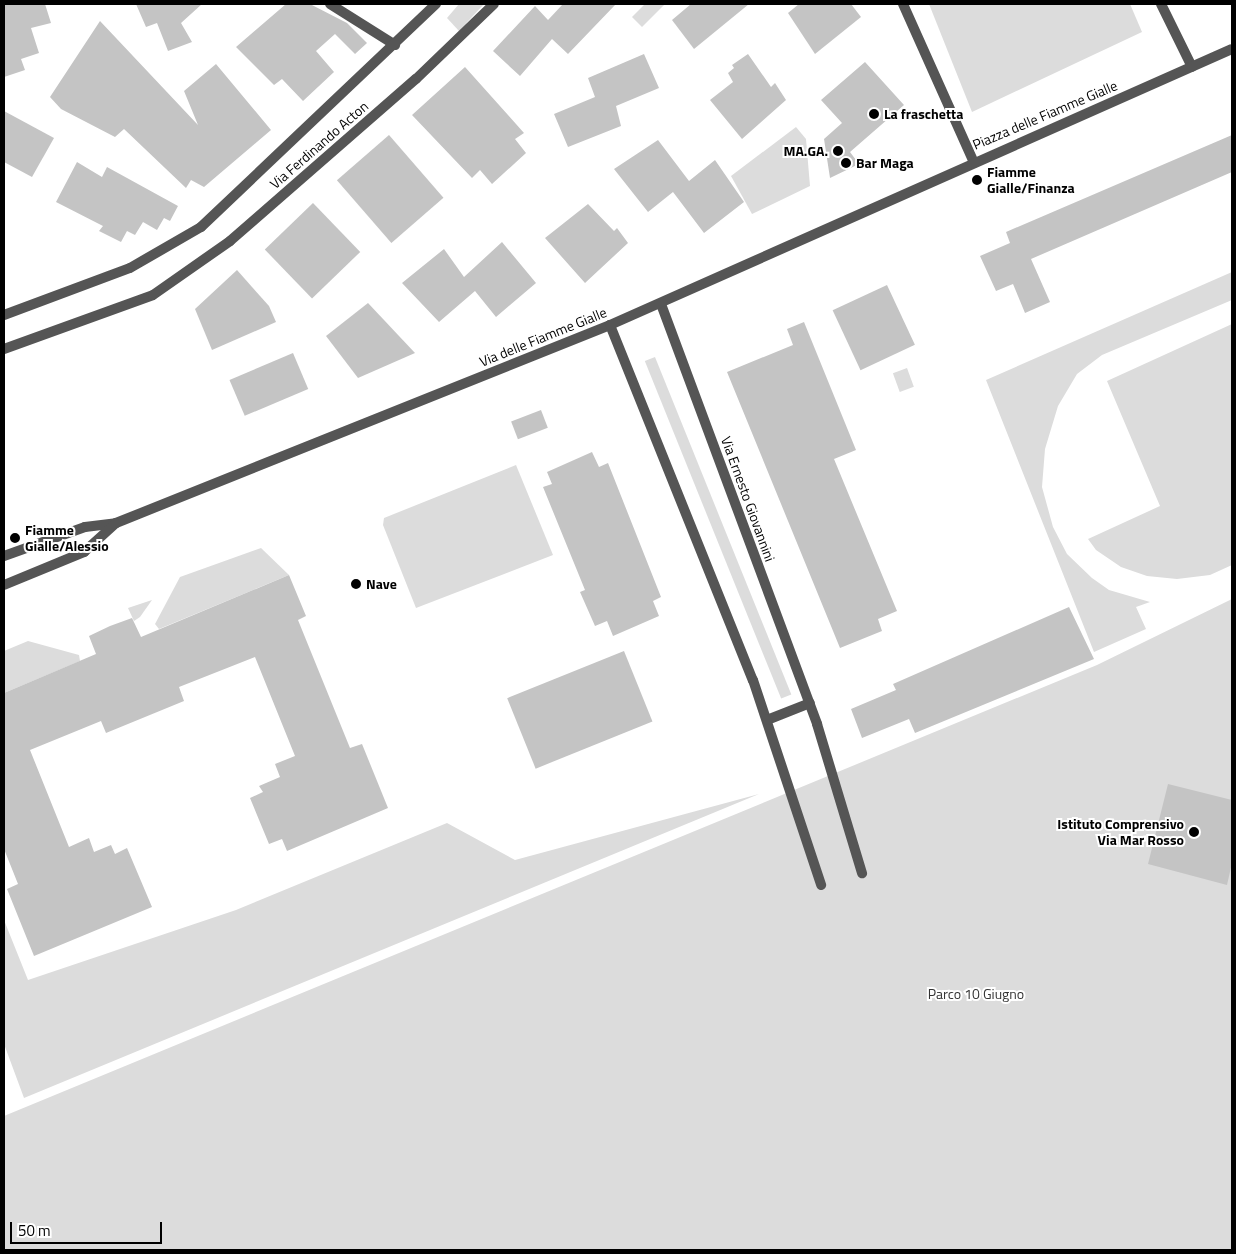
<!DOCTYPE html>
<style>
body{margin:0}
#map{position:relative;width:1236px;height:1254px;overflow:hidden;background:#fff;font-family:"Titillium Web",sans-serif}
div>[style]{position:absolute}
[style*='--x']{left:calc(var(--x)*1px);top:calc(var(--y)*1px);width:calc(var(--w)*1px);rotate:calc(var(--a)*1deg)}
.green>*{inset:0;background:#dcdcdc;transform-origin:0 0}
.building>*{inset:0;background:#c4c4c4;transform-origin:0 0}
.minor>*{height:10px;margin:-5px;padding:0 5px;transform-origin:5px;border-radius:5px;background:#555}
.tertiary>*{height:10px;margin:-5px;padding:0 5px;transform-origin:5px;border-radius:5px;background:#555}
.dots>*{width:14px;height:14px;translate:-50% -50%;box-sizing:border-box;border:2px solid #fff;border-radius:50%}
span{translate:-50% -50%;white-space:nowrap;text-align:center;line-height:1.15;-webkit-text-stroke:4px #fff;paint-order:stroke}
.poi-label{font-size:14px;color:#000;font-weight:700}
.left{translate:0 -50%;text-align:left}
.right{translate:-100% -50%;text-align:right}
.street-label{font-size:14px;color:#000}
.park-label{font-size:14px;color:#333}
.frame{position:absolute;inset:0;border:5px solid #000;pointer-events:none}
.scale{position:absolute;left:10px;top:1222px;width:152px;height:22px;box-sizing:border-box;border:2px solid #000;border-top:0;padding-left:6px;font-size:15px;line-height:18px;white-space:nowrap;color:#000;-webkit-text-stroke:4px #fff;paint-order:stroke}
</style>
<div id="map">
<div class="green">
<div style="clip-path:polygon(459px 4px,484px 4px,459px 31px,447px 18px)"></div>
<div style="clip-path:polygon(645px 4px,665px 4px,642px 27px,632px 17px)"></div>
<div style="clip-path:polygon(929px 4px,1130px 4px,1142px 32px,972px 112px)"></div>
<div style="clip-path:polygon(796px 127px,806px 139px,810px 186px,752px 214px,731px 176px)"></div>
<div style="clip-path:polygon(1232px 272px,1232px 300px,1102px 355px,1077px 374px,1058px 406px,1045px 449px,1042px 487px,1053px 527px,1067px 554px,1092px 578px,1109px 590px,1150px 602px,1136px 607px,1146px 629px,1094px 652px,986px 380px)"></div>
<div style="clip-path:polygon(1232px 324px,1232px 565px,1210px 575px,1177px 579px,1147px 576px,1121px 567px,1096px 550px,1088px 539px,1160px 506px,1107px 381px)"></div>
<div style="left:655px;top:357px;width:364px;height:11px;rotate:68deg"></div>
<div style="left:907px;top:368px;width:20px;height:15px;rotate:70deg"></div>
<div style="clip-path:polygon(516px 465px,553px 555px,416px 608px,383px 525px,384px 518px)"></div>
<div style="clip-path:polygon(261px 548px,289px 575px,159px 629px,155px 624px,180px 577px)"></div>
<div style="clip-path:polygon(1232px 599px,1232px 1250px,4px 1250px,4px 1116px,1097px 665px)"></div>
<div style="clip-path:polygon(152px 600px,140px 617px,134px 621px,128px 608px)"></div>
<div style="clip-path:polygon(28px 641px,79px 655px,80px 661px,4px 693px,4px 651px)"></div>
<div style="clip-path:polygon(759px 794px,24px 1098px,4px 1044px,4px 920px,28px 980px,236px 910px,447px 823px,515px 860px)"></div>
</div>
<div class="building">
<div style="clip-path:polygon(4px 4px,45px 4px,51px 23px,31px 28px,39px 53px,21px 59px,25px 70px,4px 77px)"></div>
<div style="clip-path:polygon(136px 4px,202px 4px,181px 23px,192px 42px,168px 51px,157px 23px,146px 27px)"></div>
<div style="clip-path:polygon(286px 4px,310px 4px,347px 23px,367px 43px,355px 54px,335px 34px,316px 51px,334px 72px,303px 101px,282px 79px,274px 85px,236px 47px)"></div>
<div style="clip-path:polygon(563px 4px,616px 4px,568px 54px,552px 39px,520px 76px,493px 51px,535px 6px,548px 20px)"></div>
<div style="clip-path:polygon(691px 4px,749px 4px,694px 49px,672px 20px)"></div>
<div style="clip-path:polygon(799px 4px,851px 4px,861px 17px,815px 54px,788px 13px)"></div>
<div style="clip-path:polygon(100px 21px,198px 125px,184px 91px,216px 64px,271px 130px,204px 187px,191px 180px,186px 188px,124px 129px,115px 137px,61px 109px,50px 97px)"></div>
<div style="clip-path:polygon(644px 54px,659px 88px,616px 106px,621px 126px,568px 147px,554px 114px,595px 97px,588px 78px)"></div>
<div style="clip-path:polygon(748px 54px,771px 87px,775px 83px,786px 100px,742px 139px,710px 100px,733px 82px,728px 73px,734px 68px,732px 65px)"></div>
<div style="clip-path:polygon(865px 62px,904px 105px,850px 152px,859px 164px,830px 178px,824px 139px,842px 123px,821px 100px)"></div>
<div style="clip-path:polygon(465px 67px,524px 133px,515px 139px,526px 153px,492px 184px,480px 170px,472px 178px,412px 115px)"></div>
<div style="clip-path:polygon(4px 111px,54px 138px,32px 177px,4px 162px)"></div>
<div style="left:389px;top:135px;width:83px;height:69px;rotate:49deg"></div>
<div style="clip-path:polygon(1232px 135px,1232px 172px,1031px 259px,1050px 302px,1025px 313px,1013px 284px,996px 291px,980px 256px,1010px 243px,1006px 232px)"></div>
<div style="clip-path:polygon(658px 140px,689px 181px,715px 160px,744px 202px,704px 233px,673px 192px,648px 212px,614px 169px)"></div>
<div style="clip-path:polygon(77px 162px,102px 177px,107px 167px,178px 206px,170px 221px,164px 218px,157px 230px,143px 222px,135px 235px,127px 231px,121px 242px,99px 231px,103px 226px,56px 202px)"></div>
<div style="left:313px;top:203px;width:68px;height:67px;rotate:46deg"></div>
<div style="clip-path:polygon(588px 204px,614px 231px,617px 228px,628px 243px,585px 283px,545px 238px)"></div>
<div style="clip-path:polygon(502px 242px,536px 283px,496px 317px,475px 291px,439px 322px,402px 283px,444px 249px,464px 277px)"></div>
<div style="clip-path:polygon(237px 270px,269px 306px,276px 322px,212px 350px,195px 309px)"></div>
<div style="left:887px;top:285px;width:66px;height:60px;rotate:65deg"></div>
<div style="clip-path:polygon(368px 303px,415px 353px,358px 378px,326px 336px)"></div>
<div style="clip-path:polygon(804px 322px,856px 450px,834px 459px,897px 611px,878px 619px,882px 631px,840px 648px,727px 372px,793px 345px,787px 329px)"></div>
<div style="left:293px;top:353px;width:39px;height:69px;rotate:67deg"></div>
<div style="left:541px;top:410px;width:19px;height:32px;rotate:69deg"></div>
<div style="clip-path:polygon(592px 452px,599px 467px,608px 463px,661px 597px,653px 601px,659px 616px,613px 636px,607px 621px,595px 626px,580px 592px,585px 590px,543px 487px,552px 484px,547px 472px)"></div>
<div style="clip-path:polygon(289px 575px,306px 616px,298px 620px,350px 748px,362px 744px,388px 808px,287px 851px,282px 839px,269px 844px,250px 798px,263px 792px,259px 786px,280px 777px,275px 764px,295px 756px,255px 657px,179px 687px,184px 701px,106px 733px,101px 721px,30px 750px,69px 847px,89px 838px,94px 852px,111px 845px,115px 854px,127px 848px,152px 907px,34px 956px,7px 889px,18px 884px,4px 849px,4px 693px,96px 654px,89px 636px,110px 626px,132px 618px,141px 637px)"></div>
<div style="clip-path:polygon(1069px 607px,1094px 659px,915px 733px,909px 719px,862px 738px,851px 709px,896px 690px,893px 684px)"></div>
<div style="left:624px;top:651px;width:76px;height:126px;rotate:68deg"></div>
<div style="clip-path:polygon(1168px 784px,1232px 800px,1232px 863px,1227px 885px,1148px 864px)"></div>
</div>
<div class="minor">
<div style="--x:330;--y:4;--w:77;--a:32.2"></div>
<div style="--x:903;--y:4;--w:174;--a:65.9"></div>
<div style="--x:1161;--y:4;--w:70;--a:63.8"></div>
<div style="--x:661;--y:304;--w:448;--a:69.6"></div>
<div style="--x:817;--y:724;--w:156;--a:73.2"></div>
<div style="--x:4;--y:315;--w:134;--a:-20.5"></div>
<div style="--x:130;--y:268;--w:82;--a:-30"></div>
<div style="--x:201;--y:227;--w:324;--a:-43.5"></div>
<div style="--x:610;--y:325;--w:383;--a:68.1"></div>
<div style="--x:753;--y:680;--w:216;--a:71.6"></div>
<div style="--x:4;--y:349;--w:158;--a:-19.9"></div>
<div style="--x:153;--y:295;--w:94;--a:-35"></div>
<div style="--x:230;--y:241;--w:247;--a:-41.1"></div>
<div style="--x:416;--y:79;--w:108;--a:-43.9"></div>
<div style="--x:767;--y:720;--w:46;--a:-21.6"></div>
</div>
<div class="tertiary">
<div style="--x:4;--y:556;--w:86;--a:-19.7"></div>
<div style="--x:85;--y:527;--w:31;--a:-7"></div>
<div style="--x:116;--y:523;--w:532;--a:-21.84"></div>
<div style="--x:610;--y:325;--w:680;--a:-23.93"></div>
<div style="--x:4;--y:585;--w:87;--a:-22.4"></div>
<div style="--x:84;--y:552;--w:43;--a:-42.2"></div>
</div>
<div class="dots">
<div style="left:874px;top:114px;background:#000"></div>
<div style="left:838px;top:151px;background:#000"></div>
<div style="left:846px;top:163px;background:#000"></div>
<div style="left:977px;top:180px;background:#000"></div>
<div style="left:15px;top:538px;background:#000"></div>
<div style="left:356px;top:584px;background:#000"></div>
<div style="left:1194px;top:832px;background:#000"></div>
</div>
<div class="poi-label">
<span class="left" style="left:884px;top:114px">La fraschetta</span>
<span class="right" style="left:828px;top:151px">MA.GA.</span>
<span class="left" style="left:856px;top:163px">Bar Maga</span>
<span class="left" style="left:987px;top:180px">Fiamme<br>Gialle/Finanza</span>
<span class="left" style="left:25px;top:538px">Fiamme<br>Gialle/Alessio</span>
<span class="left" style="left:366px;top:584px">Nave</span>
<span class="right" style="left:1184px;top:832px">Istituto Comprensivo<br>Via Mar Rosso</span>
</div>
<div class="street-label">
<span style="left:1045px;top:115px;rotate:-23deg">Piazza delle Fiamme Gialle</span>
<span style="left:319px;top:145px;rotate:-41deg">Via Ferdinando Acton</span>
<span style="left:543px;top:337px;rotate:-22deg">Via delle Fiamme Gialle</span>
<span style="left:748px;top:499px;rotate:70deg">Via Ernesto Giovannini</span>
</div>
<div class="park-label">
<span style="left:976px;top:994px">Parco 10 Giugno</span>
</div>
<div class="frame"></div>
<div class="scale">50 m</div>
</div>
